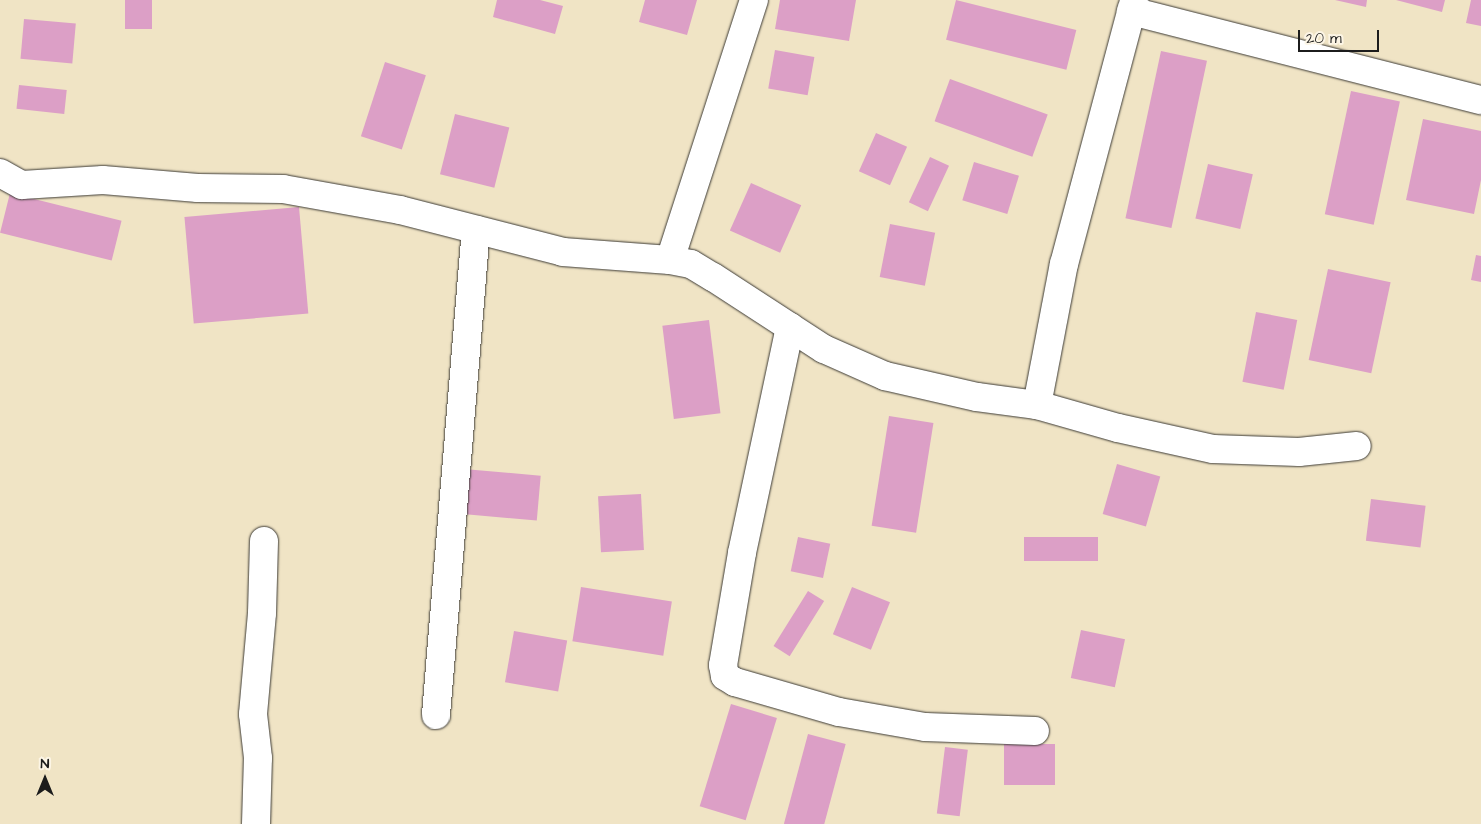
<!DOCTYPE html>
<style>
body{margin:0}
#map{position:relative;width:1481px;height:824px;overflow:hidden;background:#f0e4c5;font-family:"Architects Daughter",sans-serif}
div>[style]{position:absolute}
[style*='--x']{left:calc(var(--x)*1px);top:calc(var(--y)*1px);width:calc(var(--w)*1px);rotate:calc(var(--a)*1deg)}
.building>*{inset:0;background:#dc9fc6;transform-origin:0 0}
.roads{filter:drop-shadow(0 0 1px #3c3a35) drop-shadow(0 0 1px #3c3a35)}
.street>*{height:28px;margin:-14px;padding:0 14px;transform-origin:14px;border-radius:14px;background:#fff}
span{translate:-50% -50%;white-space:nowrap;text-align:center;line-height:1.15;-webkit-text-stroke:4px #fcf5e5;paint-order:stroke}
.north{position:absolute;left:20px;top:754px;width:50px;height:50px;-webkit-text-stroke:4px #fcf5e5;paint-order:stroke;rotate:0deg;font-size:14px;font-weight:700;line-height:20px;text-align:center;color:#1c1c1c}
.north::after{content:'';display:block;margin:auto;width:18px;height:22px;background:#1c1c1c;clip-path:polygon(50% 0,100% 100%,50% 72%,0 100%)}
.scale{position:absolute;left:1298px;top:30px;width:81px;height:22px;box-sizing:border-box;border:2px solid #1c1c1c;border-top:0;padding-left:6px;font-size:15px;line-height:18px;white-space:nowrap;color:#1c1c1c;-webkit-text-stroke:4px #fcf5e5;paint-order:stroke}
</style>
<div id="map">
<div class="building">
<div style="left:125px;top:0;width:27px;height:29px"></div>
<div style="clip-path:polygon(497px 0,540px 0,563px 6px,555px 34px,493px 17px)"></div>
<div style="clip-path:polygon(645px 0,697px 0,687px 35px,639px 22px)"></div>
<div style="clip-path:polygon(780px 0,856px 0,849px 41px,775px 29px)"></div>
<div style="left:956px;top:0;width:124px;height:41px;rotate:14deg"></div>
<div style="clip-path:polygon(1335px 0,1367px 0,1366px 7px)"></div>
<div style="clip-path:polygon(1396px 0,1445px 0,1442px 12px)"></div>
<div style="clip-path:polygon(1471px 0,1481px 0,1481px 26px,1466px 23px)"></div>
<div style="left:24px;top:19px;width:52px;height:40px;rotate:5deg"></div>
<div style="left:775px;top:50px;width:40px;height:39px;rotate:10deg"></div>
<div style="left:1161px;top:51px;width:47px;height:171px;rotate:12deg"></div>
<div style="left:385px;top:62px;width:43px;height:78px;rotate:18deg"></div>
<div style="left:950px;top:79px;width:104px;height:45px;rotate:20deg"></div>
<div style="left:19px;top:85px;width:48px;height:24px;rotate:6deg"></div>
<div style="left:1351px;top:91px;width:50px;height:126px;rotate:12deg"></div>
<div style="left:455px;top:114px;width:56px;height:62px;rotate:14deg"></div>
<div style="clip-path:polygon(1423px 119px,1481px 131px,1481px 180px,1474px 214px,1406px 200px)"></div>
<div style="left:876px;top:133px;width:34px;height:42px;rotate:24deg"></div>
<div style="left:930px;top:157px;width:21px;height:50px;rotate:25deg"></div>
<div style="left:974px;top:162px;width:47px;height:40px;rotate:17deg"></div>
<div style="left:1208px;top:164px;width:46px;height:56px;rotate:13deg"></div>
<div style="left:751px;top:183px;width:55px;height:52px;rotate:24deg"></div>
<div style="left:10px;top:193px;width:115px;height:41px;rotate:14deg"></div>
<div style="left:299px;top:207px;width:107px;height:115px;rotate:85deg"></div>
<div style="left:890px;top:224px;width:46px;height:54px;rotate:11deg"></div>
<div style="clip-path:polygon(1476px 255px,1481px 256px,1481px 282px,1471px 280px)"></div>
<div style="left:1328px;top:269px;width:64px;height:93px;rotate:12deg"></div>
<div style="left:1256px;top:312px;width:42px;height:71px;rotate:11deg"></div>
<div style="left:709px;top:320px;width:94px;height:47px;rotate:83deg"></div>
<div style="left:889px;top:416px;width:45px;height:111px;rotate:9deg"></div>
<div style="left:1117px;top:464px;width:45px;height:52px;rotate:16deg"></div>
<div style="left:464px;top:469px;width:77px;height:45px;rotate:5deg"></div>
<div style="left:641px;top:494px;width:56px;height:43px;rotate:87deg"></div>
<div style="left:1371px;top:499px;width:55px;height:42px;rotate:7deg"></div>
<div style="left:798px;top:537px;width:33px;height:35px;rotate:12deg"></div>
<div style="left:1024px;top:537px;width:74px;height:24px"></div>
<div style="left:581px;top:587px;width:92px;height:55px;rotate:9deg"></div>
<div style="left:852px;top:587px;width:41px;height:51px;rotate:22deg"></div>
<div style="left:808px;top:591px;width:19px;height:65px;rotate:32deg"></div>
<div style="left:1081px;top:630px;width:45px;height:49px;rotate:12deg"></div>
<div style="left:514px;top:631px;width:54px;height:52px;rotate:10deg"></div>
<div style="left:731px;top:704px;width:48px;height:107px;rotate:17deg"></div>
<div style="left:808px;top:734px;width:39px;height:93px;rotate:15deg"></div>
<div style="left:1004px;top:744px;width:51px;height:41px"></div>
<div style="left:945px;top:747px;width:23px;height:67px;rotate:7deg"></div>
</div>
<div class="roads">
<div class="street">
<div style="--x:1131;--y:11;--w:361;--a:14.3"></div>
<div style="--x:0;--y:173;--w:25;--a:29"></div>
<div style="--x:22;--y:185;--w:81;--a:-3.5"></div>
<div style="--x:103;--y:180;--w:95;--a:4.8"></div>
<div style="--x:198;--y:188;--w:85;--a:0.7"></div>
<div style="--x:283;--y:189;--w:119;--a:10.2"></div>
<div style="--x:400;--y:210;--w:168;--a:14.4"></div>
<div style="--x:563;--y:252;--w:107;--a:4.3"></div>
<div style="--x:670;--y:260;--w:273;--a:-72.1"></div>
<div style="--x:670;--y:260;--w:21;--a:11"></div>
<div style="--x:691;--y:264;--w:26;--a:31"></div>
<div style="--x:713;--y:277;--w:132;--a:33"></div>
<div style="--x:824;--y:349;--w:67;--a:23.9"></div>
<div style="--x:885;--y:376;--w:94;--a:12.9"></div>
<div style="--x:977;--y:397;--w:61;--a:7.6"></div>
<div style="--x:1037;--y:405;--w:84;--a:15.9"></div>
<div style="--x:1118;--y:428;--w:97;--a:12.5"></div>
<div style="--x:1213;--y:449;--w:86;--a:2"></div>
<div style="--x:1299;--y:452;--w:58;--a:-5.9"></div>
<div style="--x:790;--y:327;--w:231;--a:102"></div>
<div style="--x:742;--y:553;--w:114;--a:99.6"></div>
<div style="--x:723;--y:665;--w:11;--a:80"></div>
<div style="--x:725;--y:676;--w:12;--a:31"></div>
<div style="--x:735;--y:682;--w:108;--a:16.1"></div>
<div style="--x:839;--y:712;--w:87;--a:9.9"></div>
<div style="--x:925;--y:727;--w:110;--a:2.1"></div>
<div style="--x:1037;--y:405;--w:144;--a:-79.2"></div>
<div style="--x:1064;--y:264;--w:273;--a:-75.1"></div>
<div style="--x:436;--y:715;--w:487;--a:-85.3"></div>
<div style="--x:256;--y:824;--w:66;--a:-88.3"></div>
<div style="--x:258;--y:758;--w:44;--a:-96.5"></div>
<div style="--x:253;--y:714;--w:101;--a:-84.9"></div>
<div style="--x:262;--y:613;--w:72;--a:-88.4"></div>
</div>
</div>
<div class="north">N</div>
<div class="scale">20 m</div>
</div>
